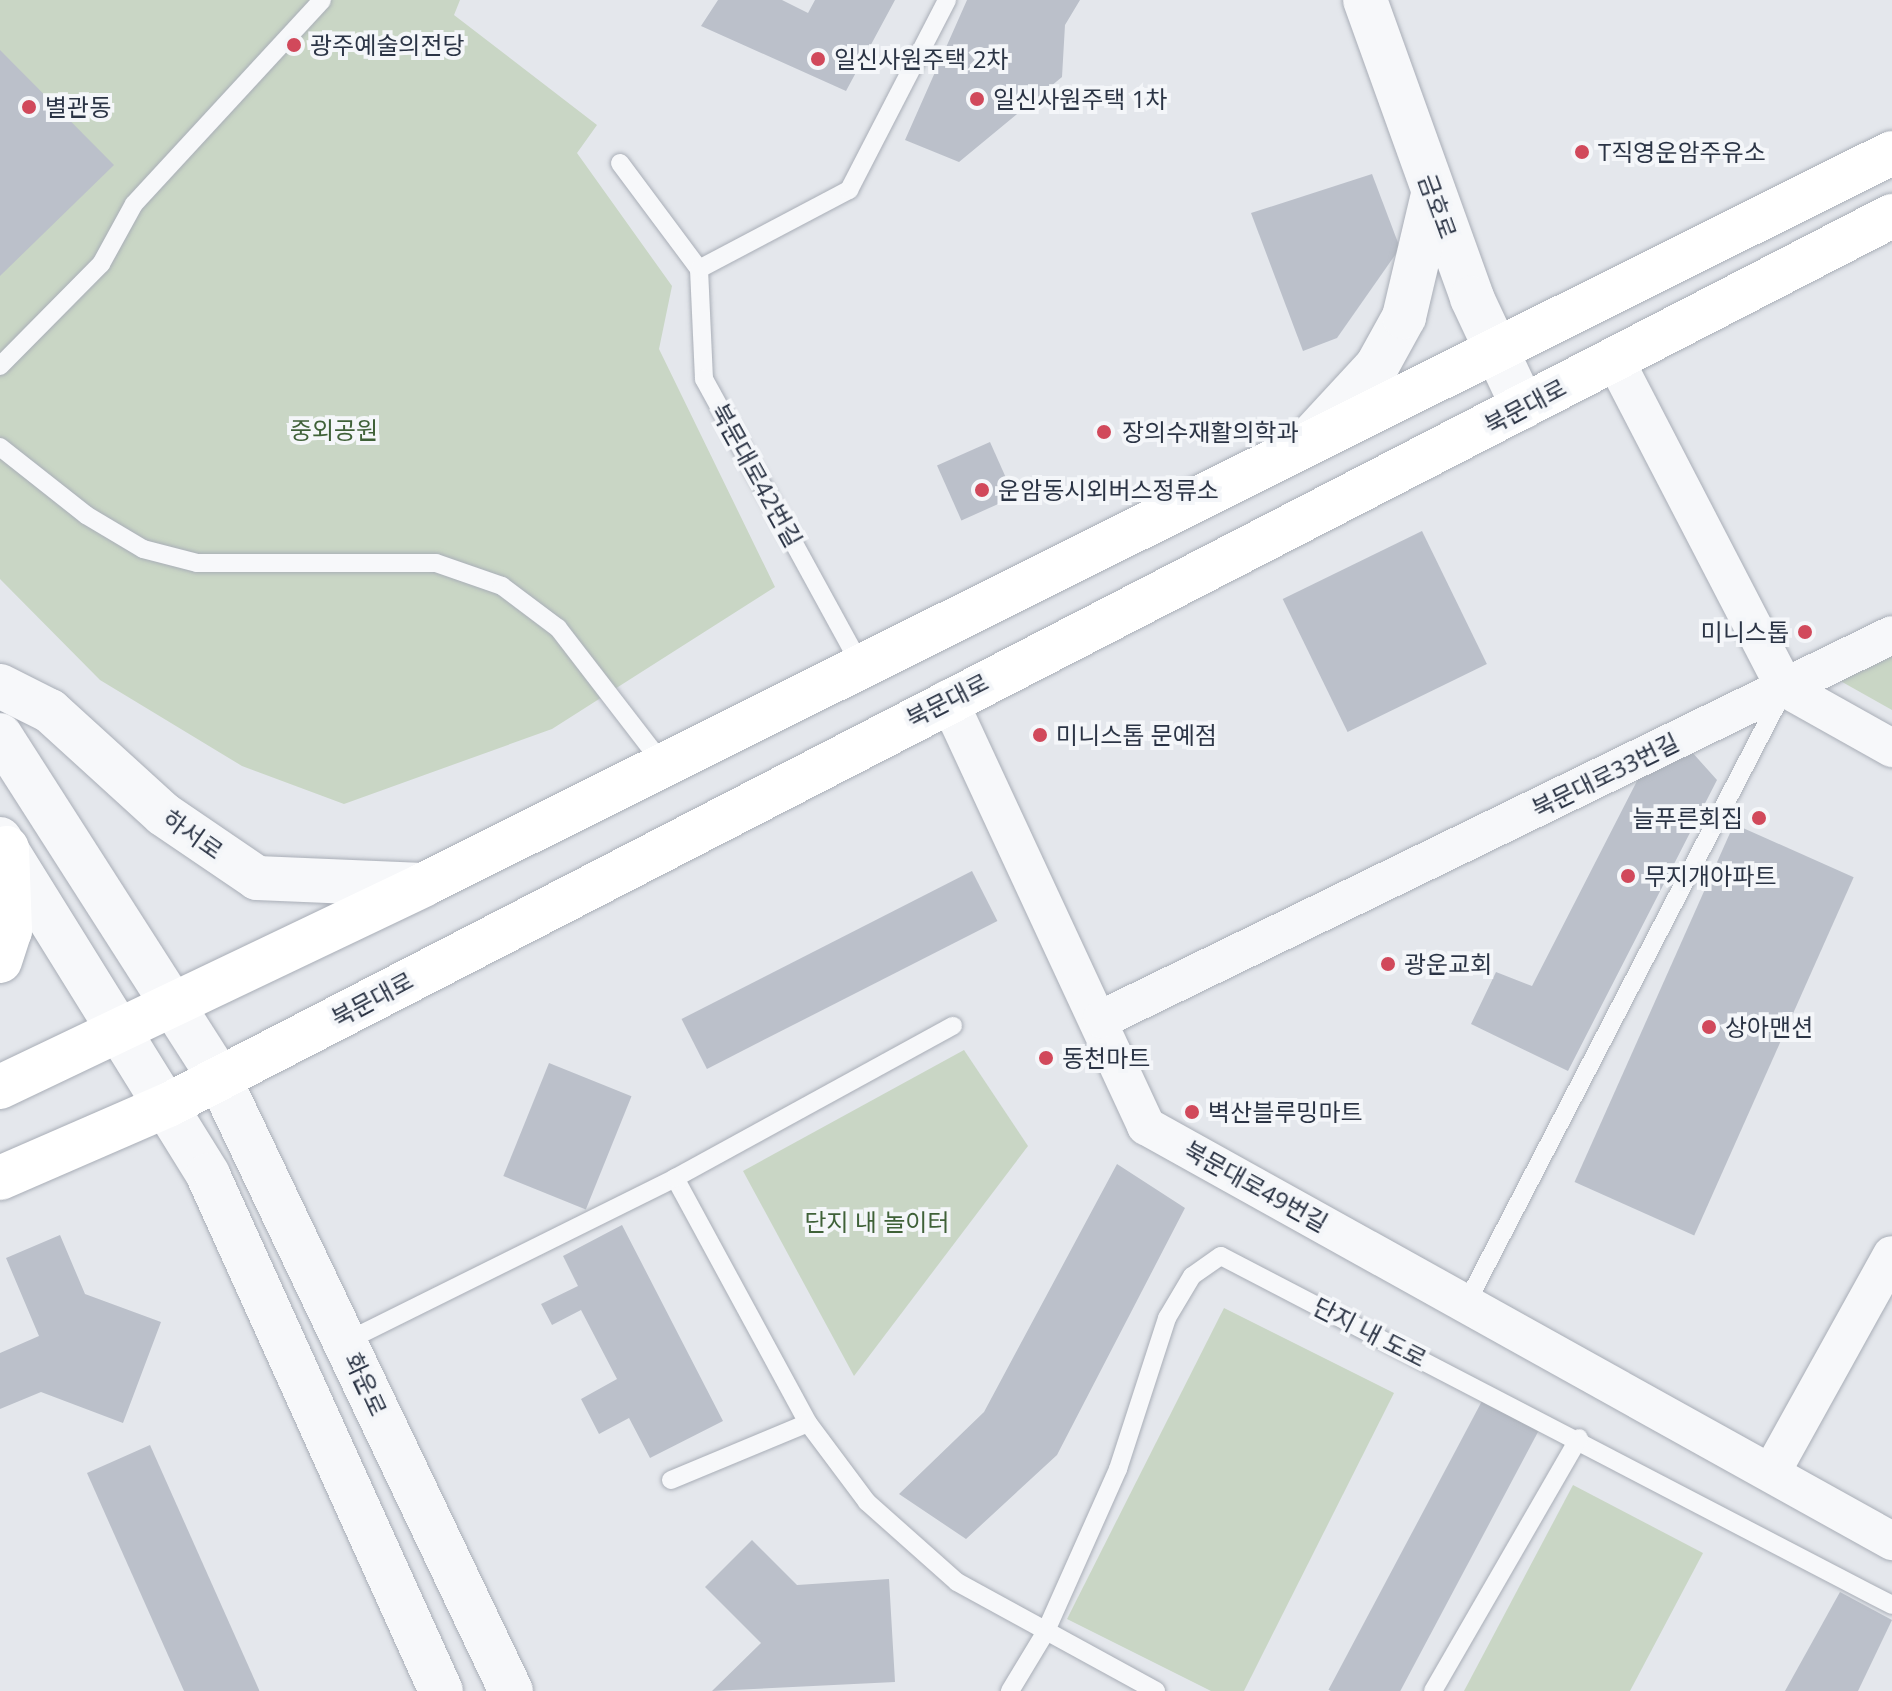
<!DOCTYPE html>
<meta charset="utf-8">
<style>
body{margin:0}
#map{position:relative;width:1892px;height:1691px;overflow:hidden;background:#e4e7ec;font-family:"Open Sans","Noto Sans KR",sans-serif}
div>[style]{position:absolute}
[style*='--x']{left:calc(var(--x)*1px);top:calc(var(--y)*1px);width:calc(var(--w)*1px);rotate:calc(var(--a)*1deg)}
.green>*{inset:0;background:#c9d6c5}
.building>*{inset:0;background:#bbc0ca;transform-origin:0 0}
.roads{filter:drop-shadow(0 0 2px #a9aeb7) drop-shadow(0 0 2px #a9aeb7)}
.service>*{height:18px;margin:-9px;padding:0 9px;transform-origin:9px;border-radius:9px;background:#f7f8fa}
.minor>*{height:38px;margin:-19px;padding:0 19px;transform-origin:19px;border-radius:19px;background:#f7f8fa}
.tertiary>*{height:44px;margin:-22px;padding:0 22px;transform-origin:22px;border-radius:22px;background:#f7f8fa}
.primary>*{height:44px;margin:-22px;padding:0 22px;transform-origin:22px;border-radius:22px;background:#fff}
.dots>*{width:22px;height:22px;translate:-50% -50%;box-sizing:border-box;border:4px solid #f4f6f9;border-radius:50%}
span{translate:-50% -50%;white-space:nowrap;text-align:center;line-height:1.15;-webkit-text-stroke:8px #f4f6f9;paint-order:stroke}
.poi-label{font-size:24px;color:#2b3445}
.left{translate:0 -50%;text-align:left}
.right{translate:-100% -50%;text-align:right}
.street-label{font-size:24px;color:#2b3445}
.park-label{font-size:24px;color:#3f6138}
</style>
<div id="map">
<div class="green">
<div style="clip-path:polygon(0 0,460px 0,454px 15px,597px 125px,577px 153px,672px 286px,659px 349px,775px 587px,552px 729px,344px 804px,242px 766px,100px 680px,0 579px)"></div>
<div style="clip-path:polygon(1892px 644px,1892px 710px,1828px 674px)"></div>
<div style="clip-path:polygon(964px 1050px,1028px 1146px,854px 1376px,743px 1171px)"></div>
<div style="clip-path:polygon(1224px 1308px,1394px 1393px,1244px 1691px,1211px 1691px,1067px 1619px)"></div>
<div style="clip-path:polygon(1573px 1485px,1703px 1553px,1630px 1691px,1464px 1691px)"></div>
</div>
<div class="building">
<div style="clip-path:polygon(718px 0,782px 0,808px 13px,815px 0,895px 0,846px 91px,701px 26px)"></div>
<div style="clip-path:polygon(967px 0,1080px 0,1065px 25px,1062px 77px,959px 162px,905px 140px)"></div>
<div style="clip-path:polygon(0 50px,114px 165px,0 276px)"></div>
<div style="clip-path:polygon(1372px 174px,1400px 248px,1337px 338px,1303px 351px,1251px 213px)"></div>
<div style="left:990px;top:442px;width:60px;height:58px;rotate:66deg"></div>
<div style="left:1422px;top:531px;width:148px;height:155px;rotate:64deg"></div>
<div style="clip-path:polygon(1691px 751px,1717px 780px,1568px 1071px,1471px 1024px,1496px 972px,1532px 986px,1638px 779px)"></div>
<div style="left:1734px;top:824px;width:131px;height:392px;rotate:24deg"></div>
<div style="left:972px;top:871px;width:56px;height:326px;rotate:63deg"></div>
<div style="left:549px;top:1063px;width:89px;height:122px;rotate:22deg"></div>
<div style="clip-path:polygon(1117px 1164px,1185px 1208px,1057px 1455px,966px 1539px,899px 1494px,984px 1412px)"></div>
<div style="clip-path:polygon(622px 1225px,723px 1421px,650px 1458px,629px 1418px,599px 1434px,581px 1399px,617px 1379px,581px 1310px,552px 1325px,541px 1304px,578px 1286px,563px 1256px)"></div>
<div style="clip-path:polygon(60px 1235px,85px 1294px,161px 1322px,123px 1423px,41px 1392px,0 1409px,0 1353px,39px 1336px,6px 1258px)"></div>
<div style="left:1482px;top:1401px;width:64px;height:327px;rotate:28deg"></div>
<div style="left:150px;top:1445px;width:269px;height:69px;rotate:66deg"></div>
<div style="clip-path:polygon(752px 1540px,797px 1585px,889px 1579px,895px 1682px,712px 1691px,761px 1643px,705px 1587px)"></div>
<div style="clip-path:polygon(1840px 1592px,1892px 1620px,1858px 1691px,1785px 1691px)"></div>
</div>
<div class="roads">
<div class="service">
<div style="--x:620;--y:163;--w:132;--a:53.3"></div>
<div style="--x:699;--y:269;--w:110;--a:87.4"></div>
<div style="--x:704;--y:379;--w:328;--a:61.3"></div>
<div style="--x:699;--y:269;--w:170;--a:-27.8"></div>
<div style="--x:849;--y:190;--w:214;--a:-62.7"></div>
<div style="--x:0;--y:366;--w:144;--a:-45.3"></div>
<div style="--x:101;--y:264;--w:68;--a:-61.2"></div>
<div style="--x:134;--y:204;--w:277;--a:-47.3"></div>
<div style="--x:0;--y:447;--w:110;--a:38.3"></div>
<div style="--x:86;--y:515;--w:66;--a:30.8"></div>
<div style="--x:143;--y:549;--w:56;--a:14.5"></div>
<div style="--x:197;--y:563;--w:239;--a:0"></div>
<div style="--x:436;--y:563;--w:70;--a:19.2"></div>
<div style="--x:502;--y:586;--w:70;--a:36.9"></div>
<div style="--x:558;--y:628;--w:170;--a:52.4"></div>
<div style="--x:675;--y:1178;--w:279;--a:61.5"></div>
<div style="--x:808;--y:1423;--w:99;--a:53.2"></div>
<div style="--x:867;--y:1502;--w:120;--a:41.6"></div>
<div style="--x:957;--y:1582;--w:227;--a:28.7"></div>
<div style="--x:1467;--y:1302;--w:685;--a:-62.61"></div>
<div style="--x:347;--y:1341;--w:366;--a:-26.4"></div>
<div style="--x:675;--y:1178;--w:317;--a:-28.7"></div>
<div style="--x:671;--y:1480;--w:148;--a:-22.6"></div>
<div style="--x:1010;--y:1691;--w:68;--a:-58.9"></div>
<div style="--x:1045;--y:1633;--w:180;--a:-66"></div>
<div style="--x:1118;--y:1469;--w:159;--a:-72"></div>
<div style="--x:1167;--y:1318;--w:49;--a:-59.2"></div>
<div style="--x:1192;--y:1276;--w:35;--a:-35"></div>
<div style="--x:1221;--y:1256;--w:756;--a:27.48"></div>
<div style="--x:1433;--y:1691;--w:292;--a:-60"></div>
</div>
<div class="minor">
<div style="--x:1614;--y:358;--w:372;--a:62.6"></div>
<div style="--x:1785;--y:688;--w:123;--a:29.3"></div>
<div style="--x:948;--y:699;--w:471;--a:65.1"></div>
<div style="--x:1146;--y:1126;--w:854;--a:29.09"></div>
<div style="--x:1102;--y:1019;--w:878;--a:-25.92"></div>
<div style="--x:1771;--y:1473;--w:249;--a:-61"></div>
</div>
<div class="tertiary">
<div style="--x:1365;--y:0;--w:317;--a:70.2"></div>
<div style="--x:1472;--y:298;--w:120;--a:64.9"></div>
<div style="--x:1304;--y:445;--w:108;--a:-47.3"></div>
<div style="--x:1377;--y:366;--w:56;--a:-61.1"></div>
<div style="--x:1404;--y:317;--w:126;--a:-76.7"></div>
<div style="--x:0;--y:686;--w:56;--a:26.6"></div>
<div style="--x:50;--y:711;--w:153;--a:42.3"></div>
<div style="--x:163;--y:814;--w:114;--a:34.2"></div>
<div style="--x:257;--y:878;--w:166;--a:2.4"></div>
<div style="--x:0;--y:735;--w:407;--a:57.4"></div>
<div style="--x:219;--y:1078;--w:679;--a:64.53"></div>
<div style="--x:0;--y:839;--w:395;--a:58.2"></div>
<div style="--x:208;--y:1175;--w:566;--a:65.7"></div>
</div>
<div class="primary">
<div style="--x:0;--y:961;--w:32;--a:-72"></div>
<div style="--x:10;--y:931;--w:83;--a:-92.1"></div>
<div style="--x:0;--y:1087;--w:469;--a:-25.5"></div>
<div style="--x:423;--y:885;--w:1641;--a:-26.49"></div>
<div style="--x:0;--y:1178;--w:183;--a:-23.5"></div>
<div style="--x:168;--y:1105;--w:1940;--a:-27.28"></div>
</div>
</div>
<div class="dots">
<div style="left:294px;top:45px;background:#d1495b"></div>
<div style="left:818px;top:59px;background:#d1495b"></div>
<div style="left:977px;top:99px;background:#d1495b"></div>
<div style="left:29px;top:107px;background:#d1495b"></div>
<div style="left:1582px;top:152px;background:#d1495b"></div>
<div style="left:1104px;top:432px;background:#d1495b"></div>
<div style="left:982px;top:490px;background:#d1495b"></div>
<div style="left:1805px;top:632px;background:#d1495b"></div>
<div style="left:1040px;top:735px;background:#d1495b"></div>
<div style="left:1759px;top:818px;background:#d1495b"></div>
<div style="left:1628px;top:876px;background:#d1495b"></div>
<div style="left:1388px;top:964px;background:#d1495b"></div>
<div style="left:1709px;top:1027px;background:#d1495b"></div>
<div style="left:1046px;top:1058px;background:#d1495b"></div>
<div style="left:1192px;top:1112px;background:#d1495b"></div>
</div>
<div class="poi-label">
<span class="left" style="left:310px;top:45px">광주예술의전당</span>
<span class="left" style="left:834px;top:59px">일신사원주택 2차</span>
<span class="left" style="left:993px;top:99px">일신사원주택 1차</span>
<span class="left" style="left:45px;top:107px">별관동</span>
<span class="left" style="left:1598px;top:152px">T직영운암주유소</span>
<span class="left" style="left:1122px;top:432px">장의수재활의학과</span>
<span class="left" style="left:998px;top:490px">운암동시외버스정류소</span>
<span class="right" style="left:1789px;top:632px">미니스톱</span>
<span class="left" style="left:1056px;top:735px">미니스톱 문예점</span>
<span class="right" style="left:1743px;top:818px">늘푸른회집</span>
<span class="left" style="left:1644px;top:876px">무지개아파트</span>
<span class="left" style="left:1404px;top:964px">광운교회</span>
<span class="left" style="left:1725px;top:1027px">상아맨션</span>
<span class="left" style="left:1062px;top:1058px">동천마트</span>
<span class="left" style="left:1208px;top:1112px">벽산블루밍마트</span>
</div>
<div class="street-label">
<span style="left:1438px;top:206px;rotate:70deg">금호로</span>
<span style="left:1525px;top:406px;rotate:-28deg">북문대로</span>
<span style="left:757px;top:475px;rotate:61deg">북문대로42번길</span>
<span style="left:947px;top:700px;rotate:-27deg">북문대로</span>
<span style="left:1605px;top:775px;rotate:-26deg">북문대로33번길</span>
<span style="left:193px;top:834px;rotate:35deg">하서로</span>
<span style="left:372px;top:999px;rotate:-28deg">북문대로</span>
<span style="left:1256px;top:1186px;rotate:29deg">북문대로49번길</span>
<span style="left:1370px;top:1332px;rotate:27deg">단지 내 도로</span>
<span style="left:366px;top:1384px;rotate:65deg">화운로</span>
</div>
<div class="park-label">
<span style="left:334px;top:430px">중외공원</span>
<span style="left:877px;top:1222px">단지 내 놀이터</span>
</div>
</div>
